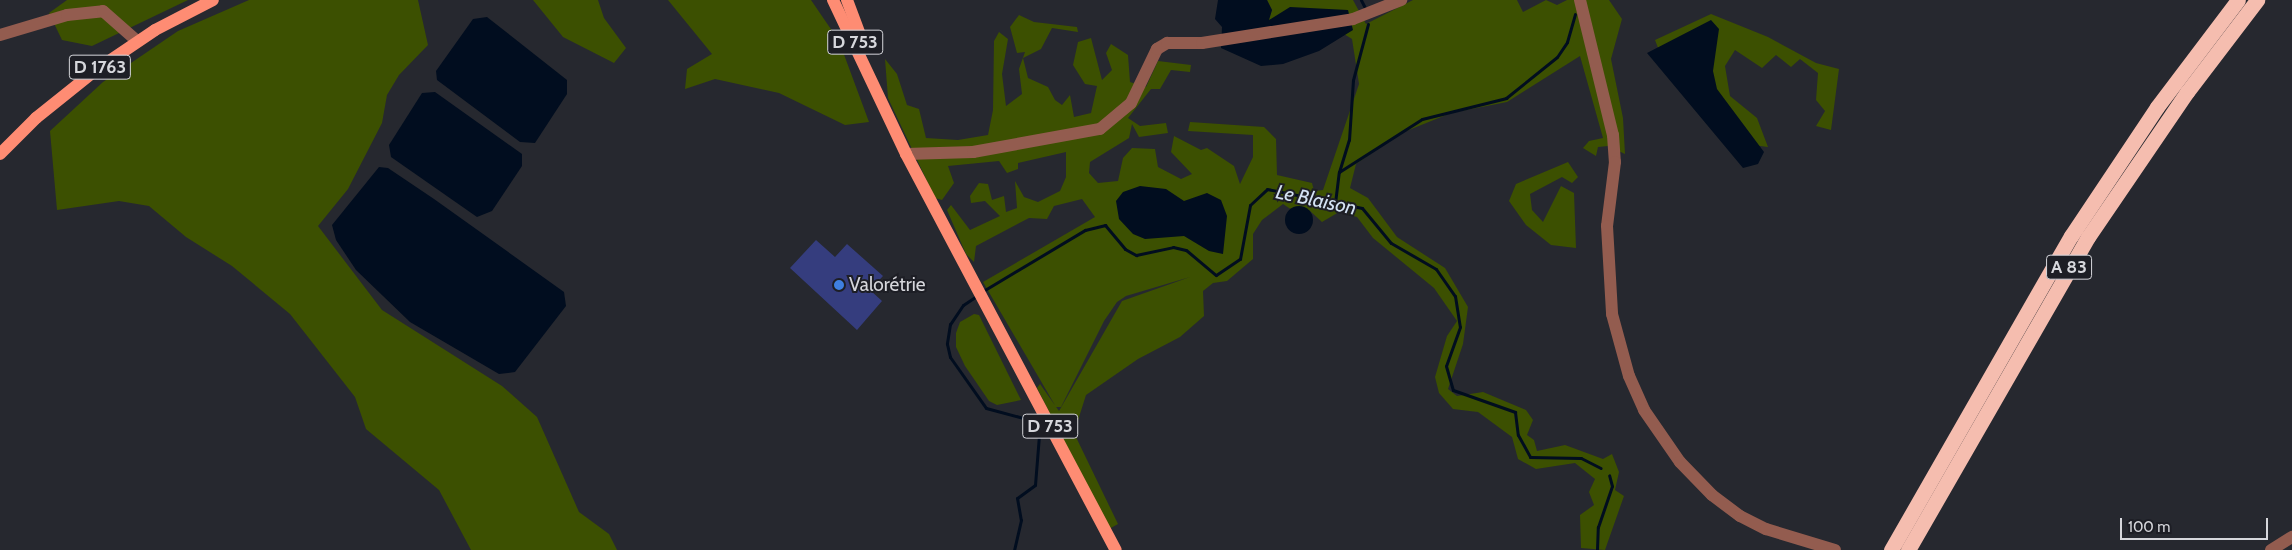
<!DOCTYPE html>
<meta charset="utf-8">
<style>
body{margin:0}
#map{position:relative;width:2292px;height:550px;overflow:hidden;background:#26282f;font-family:Cabin,sans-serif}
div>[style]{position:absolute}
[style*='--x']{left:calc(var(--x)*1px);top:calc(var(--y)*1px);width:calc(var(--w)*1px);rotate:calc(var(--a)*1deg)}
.green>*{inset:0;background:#3c5001}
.water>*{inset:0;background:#010d1f}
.round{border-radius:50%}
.stream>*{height:3px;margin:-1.5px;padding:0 1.5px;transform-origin:1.5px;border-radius:1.5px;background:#010d1f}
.building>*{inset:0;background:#353d7e}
.minor>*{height:12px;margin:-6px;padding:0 6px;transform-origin:6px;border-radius:6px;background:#935c4f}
.major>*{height:12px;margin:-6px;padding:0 6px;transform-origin:6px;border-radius:6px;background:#fe8c73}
.highway>*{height:15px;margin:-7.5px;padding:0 7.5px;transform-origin:7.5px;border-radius:7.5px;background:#f5bdaf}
.dots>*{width:14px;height:14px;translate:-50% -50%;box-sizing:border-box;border:2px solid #1d1e25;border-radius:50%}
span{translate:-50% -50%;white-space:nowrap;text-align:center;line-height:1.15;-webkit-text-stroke:4px #1d1e25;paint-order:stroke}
.shield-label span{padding:1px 4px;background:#1d1e25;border:1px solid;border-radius:4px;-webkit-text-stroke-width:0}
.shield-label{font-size:18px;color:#d6d7dc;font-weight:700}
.poi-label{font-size:19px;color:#d6d7dc}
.left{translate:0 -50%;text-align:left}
.water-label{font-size:20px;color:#d4e2f3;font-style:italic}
.scale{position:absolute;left:2120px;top:518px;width:148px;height:22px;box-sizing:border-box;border:2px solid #d6d7dc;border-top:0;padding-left:6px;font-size:15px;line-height:18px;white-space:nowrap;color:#d6d7dc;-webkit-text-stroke:4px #1d1e25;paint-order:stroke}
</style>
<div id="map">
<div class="green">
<div style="clip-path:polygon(67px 0,188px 0,92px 46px,62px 40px,49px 13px)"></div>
<div style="clip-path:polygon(249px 0,418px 0,428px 45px,399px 75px,387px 95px,382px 123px,348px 189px,318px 226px,382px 310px,502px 386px,537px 417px,579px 512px,609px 534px,617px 550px,471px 550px,439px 490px,366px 429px,355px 397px,290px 314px,232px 266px,186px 237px,149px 206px,119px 201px,57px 210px,50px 131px,103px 82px,178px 31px)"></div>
<div style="clip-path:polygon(533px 0,598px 0,604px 18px,626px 48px,614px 63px,563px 37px)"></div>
<div style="clip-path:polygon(668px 0,811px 0,839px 41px,869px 122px,845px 125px,779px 93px,715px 79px,685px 89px,687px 69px,712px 54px)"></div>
<div style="clip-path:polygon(1267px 0,1353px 0,1366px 24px,1413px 0,1517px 0,1523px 12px,1546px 0,1557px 5px,1567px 0,1609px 0,1622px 19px,1611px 59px,1623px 118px,1625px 154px,1608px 146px,1598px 147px,1596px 156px,1583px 148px,1589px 141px,1603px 138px,1580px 56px,1507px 102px,1451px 113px,1399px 134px,1356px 164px,1350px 188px,1368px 198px,1397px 237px,1445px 268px,1468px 307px,1463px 344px,1448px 389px,1457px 396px,1483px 392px,1526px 410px,1533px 420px,1527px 435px,1534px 440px,1537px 451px,1565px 445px,1603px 459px,1612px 454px,1619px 472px,1615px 490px,1624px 496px,1605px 550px,1581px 548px,1580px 515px,1594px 505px,1589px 492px,1595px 479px,1575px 463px,1536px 469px,1518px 459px,1512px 437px,1478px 412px,1453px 409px,1439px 393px,1435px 377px,1447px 336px,1457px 321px,1434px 288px,1373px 238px,1357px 217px,1339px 212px,1322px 222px,1309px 210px,1298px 214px,1283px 204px,1262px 220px,1253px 234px,1253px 259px,1227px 281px,1213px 283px,1203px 291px,1204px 316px,1180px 337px,1138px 359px,1086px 395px,1074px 433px,1118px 524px,1109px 529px,1037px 388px,1040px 384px,1059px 411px,1122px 301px,1190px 277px,1126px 296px,1117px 302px,1104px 321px,1061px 407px,1056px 407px,983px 282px,1095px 217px,1082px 199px,1054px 206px,1047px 219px,1029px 218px,976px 246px,974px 262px,966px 254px,947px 210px,951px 205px,970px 230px,1000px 216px,985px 201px,971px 203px,970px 196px,979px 183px,988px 184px,992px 200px,1004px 196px,1006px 212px,1017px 208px,1015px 181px,1024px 197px,1038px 202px,1060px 191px,1066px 177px,1066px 152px,1018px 163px,1018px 169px,1007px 173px,999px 161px,948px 166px,954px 183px,942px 200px,935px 198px,888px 98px,885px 59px,897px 74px,907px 105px,919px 109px,926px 138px,958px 140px,988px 135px,993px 110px,994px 41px,999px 32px,1008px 39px,1002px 74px,1006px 106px,1022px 94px,1019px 69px,1025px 52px,1017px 53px,1010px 27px,1019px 15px,1034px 22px,1077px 27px,1078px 32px,1052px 28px,1041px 49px,1023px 58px,1028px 78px,1048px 87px,1055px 100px,1062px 105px,1070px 95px,1074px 117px,1091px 113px,1097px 86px,1085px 84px,1073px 65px,1078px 42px,1091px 38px,1102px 80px,1112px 70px,1106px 53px,1111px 44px,1128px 55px,1130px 82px,1146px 87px,1158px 61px,1191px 65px,1190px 72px,1171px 70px,1160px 89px,1151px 89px,1128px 118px,1140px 126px,1166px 123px,1168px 133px,1139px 137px,1132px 124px,1129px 138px,1090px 162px,1089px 173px,1098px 183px,1118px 181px,1123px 158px,1132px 148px,1155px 149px,1158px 167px,1181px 179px,1192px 174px,1171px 152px,1174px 136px,1201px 150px,1207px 148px,1234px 166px,1240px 184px,1253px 157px,1253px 135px,1188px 131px,1190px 122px,1264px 127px,1276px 139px,1277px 175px,1312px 183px,1314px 191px,1323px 190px,1359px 84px,1352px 39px,1310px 13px,1268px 21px,1272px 10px)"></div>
<div style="clip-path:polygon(1711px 14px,1768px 37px,1816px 63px,1839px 69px,1831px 130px,1816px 126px,1825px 111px,1816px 100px,1818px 73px,1800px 59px,1791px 67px,1776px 55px,1762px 68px,1735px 50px,1725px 66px,1730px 96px,1757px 118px,1768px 147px,1745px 144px,1660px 53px,1655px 40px)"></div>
<div style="clip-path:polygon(1568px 162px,1578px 177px,1572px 183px,1562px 177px,1530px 194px,1532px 210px,1543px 222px,1561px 186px,1574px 193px,1576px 248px,1551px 245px,1526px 225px,1509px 201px,1516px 184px)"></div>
<div style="clip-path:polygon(974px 314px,979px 315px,1021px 400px,997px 405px,989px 401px,965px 366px,956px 347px,956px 333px,960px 322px)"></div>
</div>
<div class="water">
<div style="clip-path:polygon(1218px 0,1267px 0,1272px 10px,1269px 20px,1290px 7px,1348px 10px,1353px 30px,1319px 51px,1283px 64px,1261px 66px,1221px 48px,1222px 27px,1215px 19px)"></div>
<div style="clip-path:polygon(487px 17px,567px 80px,567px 94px,535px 143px,520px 142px,437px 80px,436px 71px,473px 19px)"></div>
<div style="clip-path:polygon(1711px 20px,1719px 29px,1713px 71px,1717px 89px,1764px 152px,1758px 164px,1743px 168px,1647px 53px)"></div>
<div style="clip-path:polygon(435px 92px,522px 154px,522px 166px,492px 211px,477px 217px,391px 157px,389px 145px,422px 93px)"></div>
<div style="clip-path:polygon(379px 167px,388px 168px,434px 199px,564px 292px,566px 306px,515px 372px,499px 374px,410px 322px,356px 270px,336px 240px,332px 225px)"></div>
<div style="clip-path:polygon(1140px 186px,1166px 189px,1184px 201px,1207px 193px,1221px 200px,1227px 216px,1223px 254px,1209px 251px,1184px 236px,1145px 239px,1133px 234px,1119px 219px,1116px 201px,1123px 192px)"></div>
<div class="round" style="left:1285px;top:206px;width:28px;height:28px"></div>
</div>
<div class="stream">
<div style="--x:1361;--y:0;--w:11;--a:63"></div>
<div style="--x:1339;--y:172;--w:34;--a:-73"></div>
<div style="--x:1349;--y:140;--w:60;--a:-86.2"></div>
<div style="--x:1353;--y:80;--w:58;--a:-75"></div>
<div style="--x:1335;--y:203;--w:31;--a:-83"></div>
<div style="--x:1339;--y:172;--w:98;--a:-32.6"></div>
<div style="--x:1422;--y:119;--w:87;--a:-14"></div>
<div style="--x:1506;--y:98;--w:65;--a:-38.8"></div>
<div style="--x:1557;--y:57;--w:18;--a:-56"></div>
<div style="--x:1567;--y:42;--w:29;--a:-74"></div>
<div style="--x:983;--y:291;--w:119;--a:-30.9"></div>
<div style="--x:1085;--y:230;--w:21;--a:-14"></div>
<div style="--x:1105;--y:225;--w:31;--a:50"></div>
<div style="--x:1125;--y:249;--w:13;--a:29"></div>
<div style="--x:1136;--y:255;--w:38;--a:-12"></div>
<div style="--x:1173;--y:247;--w:13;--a:13"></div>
<div style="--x:1186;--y:250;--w:39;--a:40"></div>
<div style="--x:1216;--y:275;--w:29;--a:-34"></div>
<div style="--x:1240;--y:259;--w:55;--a:-79.5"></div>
<div style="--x:1250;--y:205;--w:23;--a:-43"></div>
<div style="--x:1267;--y:189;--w:97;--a:11.3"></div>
<div style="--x:1362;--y:208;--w:45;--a:50.4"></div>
<div style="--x:1391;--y:243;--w:52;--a:30"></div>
<div style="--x:1436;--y:269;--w:33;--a:55"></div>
<div style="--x:1455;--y:296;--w:31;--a:81"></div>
<div style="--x:1460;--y:327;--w:41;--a:109.7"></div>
<div style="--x:1446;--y:366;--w:25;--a:74"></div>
<div style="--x:1453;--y:390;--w:66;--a:19.5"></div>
<div style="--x:1515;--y:412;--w:23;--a:83"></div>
<div style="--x:1518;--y:435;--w:25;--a:61"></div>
<div style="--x:1530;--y:457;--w:51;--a:1.1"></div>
<div style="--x:1581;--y:458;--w:22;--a:27"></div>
<div style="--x:978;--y:295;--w:18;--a:146"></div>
<div style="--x:963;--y:305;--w:23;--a:124"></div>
<div style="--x:950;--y:324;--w:20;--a:99"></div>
<div style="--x:947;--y:344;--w:13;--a:77"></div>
<div style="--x:950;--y:357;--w:62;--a:54.8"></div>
<div style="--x:986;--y:408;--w:39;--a:15"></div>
<div style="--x:1024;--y:418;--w:23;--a:49"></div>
<div style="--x:1039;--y:435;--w:50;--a:94.6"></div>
<div style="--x:1035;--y:485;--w:22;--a:144"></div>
<div style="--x:1017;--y:498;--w:22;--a:80"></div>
<div style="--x:1021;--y:520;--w:31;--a:103"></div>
<div style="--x:1597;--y:550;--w:23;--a:-88"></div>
<div style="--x:1598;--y:527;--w:43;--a:-71.1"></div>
<div style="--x:1612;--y:486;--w:11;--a:-105"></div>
</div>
<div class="building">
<div style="clip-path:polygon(816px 240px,835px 257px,847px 244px,883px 276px,870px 290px,882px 301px,857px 330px,790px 268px)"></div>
</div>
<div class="minor">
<div style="--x:1580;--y:0;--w:139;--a:76.3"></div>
<div style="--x:1613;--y:135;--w:27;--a:86"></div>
<div style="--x:1615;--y:162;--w:64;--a:97.1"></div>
<div style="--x:1607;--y:226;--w:88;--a:86.7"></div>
<div style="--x:1612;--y:314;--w:64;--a:74.7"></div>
<div style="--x:1629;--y:376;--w:37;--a:66"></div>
<div style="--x:1644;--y:410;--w:63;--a:55.3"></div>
<div style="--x:1680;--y:462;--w:46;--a:45.9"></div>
<div style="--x:1712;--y:495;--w:35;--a:37"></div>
<div style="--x:1740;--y:516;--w:29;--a:27"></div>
<div style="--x:1766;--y:529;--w:72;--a:16.9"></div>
<div style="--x:0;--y:35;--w:70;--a:-16.6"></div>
<div style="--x:67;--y:15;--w:36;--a:-6"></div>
<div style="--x:103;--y:11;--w:45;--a:41.4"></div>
<div style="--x:906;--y:154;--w:67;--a:-1.7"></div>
<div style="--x:973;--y:152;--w:129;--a:-10.3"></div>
<div style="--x:1100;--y:129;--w:40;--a:-40"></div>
<div style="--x:1131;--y:103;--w:60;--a:-64.3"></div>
<div style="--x:1157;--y:49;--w:12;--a:-31"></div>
<div style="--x:1167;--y:43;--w:35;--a:0"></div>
<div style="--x:1202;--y:43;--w:153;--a:-9"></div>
<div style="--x:1353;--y:19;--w:52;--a:-21.6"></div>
<div style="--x:2271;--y:550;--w:25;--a:-32"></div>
</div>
<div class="major">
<div style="--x:833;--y:0;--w:170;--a:64.6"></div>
<div style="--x:906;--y:154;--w:448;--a:62.1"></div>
<div style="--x:847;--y:0;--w:51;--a:69.4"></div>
<div style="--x:0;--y:154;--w:51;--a:-45"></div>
<div style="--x:36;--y:118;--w:77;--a:-38.7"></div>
<div style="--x:96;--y:70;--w:71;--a:-34.1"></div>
<div style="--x:155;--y:30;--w:65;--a:-27.3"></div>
</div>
<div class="highway">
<div style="--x:1891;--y:550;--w:362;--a:-60.2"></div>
<div style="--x:2071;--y:236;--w:155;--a:-56.3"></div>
<div style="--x:2157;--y:107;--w:134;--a:-52.9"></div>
<div style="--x:1908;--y:550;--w:361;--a:-60.1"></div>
<div style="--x:2088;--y:237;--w:176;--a:-55.7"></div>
<div style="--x:2187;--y:92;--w:116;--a:-52.7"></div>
</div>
<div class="dots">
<div style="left:839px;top:285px;background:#3f7fe0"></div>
</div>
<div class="shield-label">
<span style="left:855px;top:42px">D 753</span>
<span style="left:100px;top:67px">D 1763</span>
<span style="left:2069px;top:267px">A 83</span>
<span style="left:1050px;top:426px">D 753</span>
</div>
<div class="poi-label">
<span class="left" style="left:849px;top:285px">Valorétrie</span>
</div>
<div class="water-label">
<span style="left:1316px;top:200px;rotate:12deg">Le Blaison</span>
</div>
<div class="scale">100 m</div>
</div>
